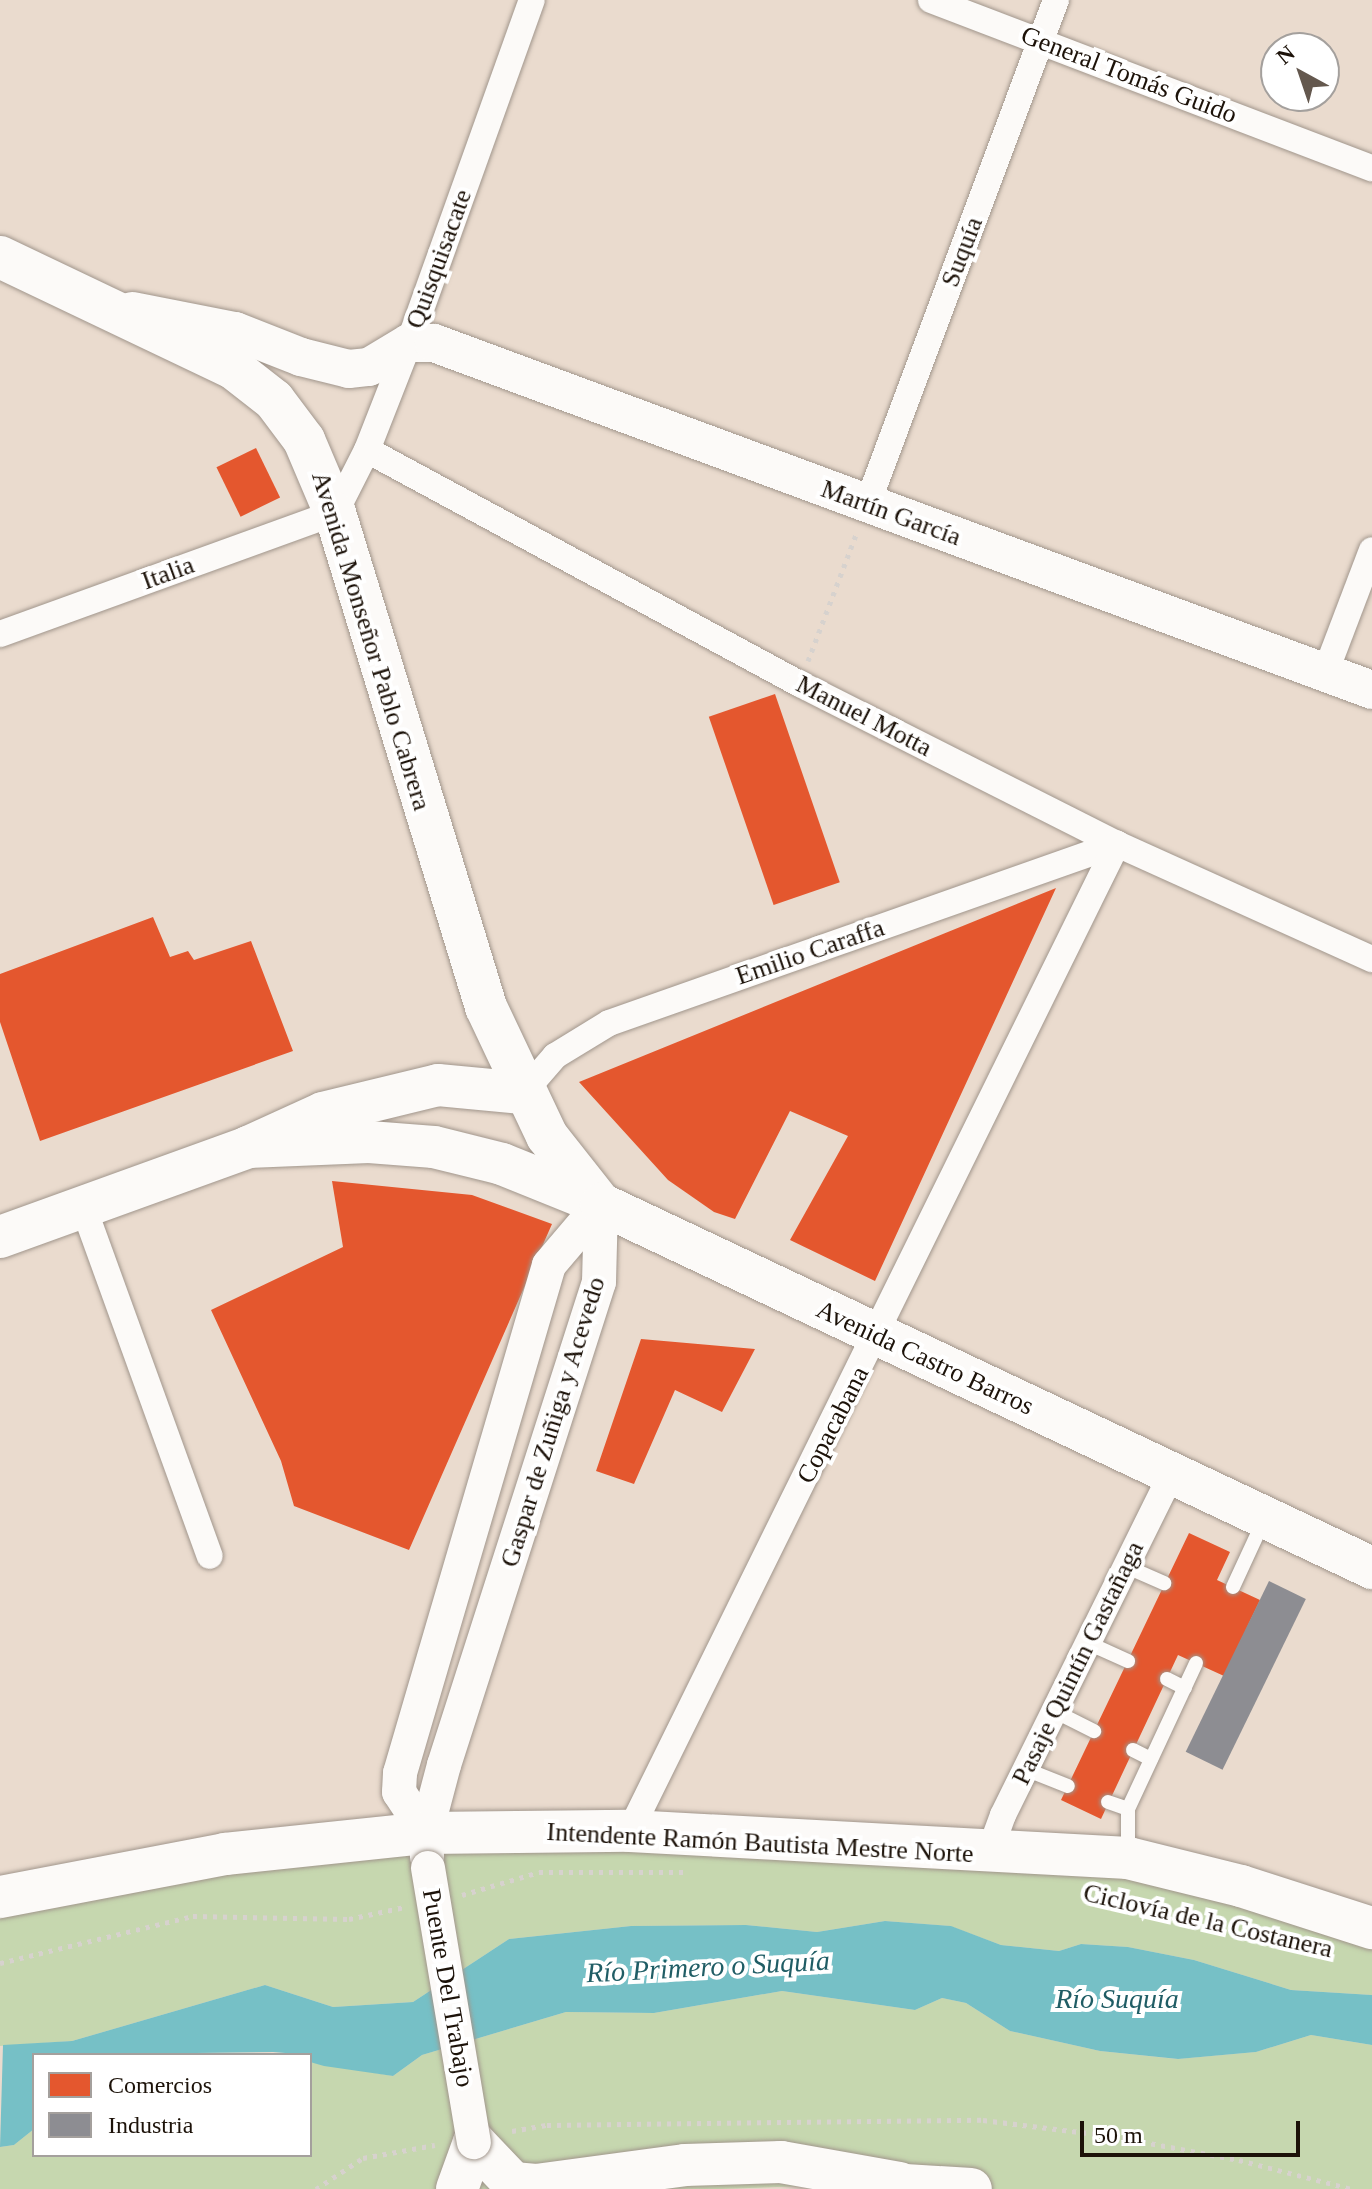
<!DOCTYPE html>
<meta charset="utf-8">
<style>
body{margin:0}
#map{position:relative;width:1372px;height:2189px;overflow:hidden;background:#eadbce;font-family:Georgia,serif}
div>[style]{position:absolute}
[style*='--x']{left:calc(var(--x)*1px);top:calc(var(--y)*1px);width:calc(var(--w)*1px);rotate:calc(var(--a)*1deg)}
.green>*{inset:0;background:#c6d7af}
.water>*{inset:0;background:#76c0c6}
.shops>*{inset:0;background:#e4572e;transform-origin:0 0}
.industry>*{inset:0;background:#8d8d92;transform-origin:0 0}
.path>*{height:5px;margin-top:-2.5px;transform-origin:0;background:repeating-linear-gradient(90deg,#d7d2ce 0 4px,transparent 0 10px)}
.roads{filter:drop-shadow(0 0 2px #a1968c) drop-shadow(0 0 2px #a1968c)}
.service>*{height:14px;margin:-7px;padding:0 7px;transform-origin:7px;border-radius:7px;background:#fcfaf8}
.minor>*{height:26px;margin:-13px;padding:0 13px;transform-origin:13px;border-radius:13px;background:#fcfaf8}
.tertiary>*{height:34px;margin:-17px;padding:0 17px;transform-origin:17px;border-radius:17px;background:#fcfaf8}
.secondary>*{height:38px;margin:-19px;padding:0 19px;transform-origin:19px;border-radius:19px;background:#fcfaf8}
.primary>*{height:42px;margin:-21px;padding:0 21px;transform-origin:21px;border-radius:21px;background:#fcfaf8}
.bridges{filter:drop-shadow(0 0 2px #a1968c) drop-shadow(0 0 2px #a1968c)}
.tertiary-bridge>*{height:34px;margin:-17px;padding:0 17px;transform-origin:17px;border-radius:17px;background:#fcfaf8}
span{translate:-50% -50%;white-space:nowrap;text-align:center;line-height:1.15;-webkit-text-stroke:8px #fff;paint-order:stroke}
.street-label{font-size:26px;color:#1c1209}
.water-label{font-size:28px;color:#205d65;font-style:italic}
.legend{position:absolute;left:32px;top:2053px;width:280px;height:104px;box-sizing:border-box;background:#fff;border:2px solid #a4a09d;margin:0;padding:10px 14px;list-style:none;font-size:24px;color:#1c1209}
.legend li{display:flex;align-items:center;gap:16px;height:40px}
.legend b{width:40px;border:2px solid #a4a09d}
.north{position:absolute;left:1260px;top:32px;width:80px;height:80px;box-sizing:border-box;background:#fff;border:2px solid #a4a09d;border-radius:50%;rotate:320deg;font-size:22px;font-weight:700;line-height:32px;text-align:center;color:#1c1209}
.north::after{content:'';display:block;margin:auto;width:28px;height:36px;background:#64584e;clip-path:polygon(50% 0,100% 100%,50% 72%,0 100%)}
.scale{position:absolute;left:1080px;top:2121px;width:220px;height:36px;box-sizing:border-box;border:4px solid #1c1209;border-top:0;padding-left:10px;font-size:24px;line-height:28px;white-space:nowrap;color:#1c1209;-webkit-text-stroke:6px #fff;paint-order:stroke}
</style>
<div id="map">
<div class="green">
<div style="clip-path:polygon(426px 1833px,1095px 1856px,1372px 1928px,1372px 1995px,1291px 1990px,1194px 1960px,1128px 1947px,1081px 1944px,1059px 1951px,1001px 1945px,950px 1926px,885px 1921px,817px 1932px,746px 1925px,631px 1926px,509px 1939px,413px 2002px,333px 2007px,265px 1985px,72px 2041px,0 2046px,0 1897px)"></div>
<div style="clip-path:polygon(782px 1991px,915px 2010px,942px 1998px,966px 2003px,1010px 2031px,1100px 2051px,1177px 2059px,1256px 2052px,1311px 2035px,1372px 2045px,1372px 2189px,971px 2189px,899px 2183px,720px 2189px,0 2189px,0 2147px,14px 2145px,34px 2129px,34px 2155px,310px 2155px,310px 2062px,393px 2076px,422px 2055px,566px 2012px,654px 2013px)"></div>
</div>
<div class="water">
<div style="clip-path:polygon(885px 1921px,951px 1926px,1001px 1945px,1059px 1951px,1081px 1944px,1128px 1947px,1194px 1960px,1291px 1990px,1372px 1995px,1372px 2045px,1311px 2035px,1256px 2052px,1178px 2059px,1100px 2051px,1010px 2031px,966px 2003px,942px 1998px,915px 2010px,782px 1991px,654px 2013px,566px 2012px,422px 2055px,393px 2076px,324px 2066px,310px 2062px,310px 2055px,273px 2052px,34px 2055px,34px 2129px,14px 2145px,0 2147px,3px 2045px,72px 2041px,265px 1985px,333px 2007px,413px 2002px,509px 1939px,631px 1926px,746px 1925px,817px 1932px)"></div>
</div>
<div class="shops">
<div style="left:256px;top:448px;width:55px;height:44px;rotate:64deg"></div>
<div style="left:775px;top:694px;width:199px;height:70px;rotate:71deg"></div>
<div style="clip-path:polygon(1056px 888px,875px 1281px,790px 1240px,848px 1136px,790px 1111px,735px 1219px,714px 1212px,668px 1180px,579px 1082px)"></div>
<div style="clip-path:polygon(153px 917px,170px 957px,188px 951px,194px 960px,251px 941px,293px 1051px,40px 1141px,0 1022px,0 974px)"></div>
<div style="clip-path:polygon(332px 1181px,472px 1195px,552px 1224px,409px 1550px,294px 1506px,281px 1461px,211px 1310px,343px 1247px)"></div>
<div style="clip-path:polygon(641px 1339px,755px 1349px,722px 1412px,675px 1390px,634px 1484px,596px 1471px)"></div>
<div style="clip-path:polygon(1189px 1533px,1230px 1552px,1217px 1580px,1260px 1600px,1224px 1676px,1178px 1655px,1101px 1819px,1061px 1800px)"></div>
</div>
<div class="industry">
<div style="left:1269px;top:1581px;width:41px;height:190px;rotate:26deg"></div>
</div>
<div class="path">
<div style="--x:808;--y:661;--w:138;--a:-69.2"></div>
<div style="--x:462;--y:1895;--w:80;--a:-16.6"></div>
<div style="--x:539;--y:1872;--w:145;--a:0"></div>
<div style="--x:1105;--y:1895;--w:38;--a:9"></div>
<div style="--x:0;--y:1963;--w:199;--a:-13.7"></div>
<div style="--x:193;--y:1916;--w:156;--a:1.1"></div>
<div style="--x:349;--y:1919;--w:57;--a:-12.1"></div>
<div style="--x:512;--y:2131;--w:36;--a:-10"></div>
<div style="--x:547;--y:2125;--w:436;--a:-0.7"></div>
<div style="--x:983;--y:2120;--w:130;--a:7.1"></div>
<div style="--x:1112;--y:2136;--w:129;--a:10.7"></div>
<div style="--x:1239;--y:2160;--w:117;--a:14.4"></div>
<div style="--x:316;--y:2189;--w:56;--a:-33.4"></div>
<div style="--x:363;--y:2158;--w:73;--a:-10.2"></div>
</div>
<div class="roads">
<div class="service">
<div style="--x:1125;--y:1566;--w:43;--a:23.6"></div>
<div style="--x:1233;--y:1587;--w:72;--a:-65.2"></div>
<div style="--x:1088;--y:1643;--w:44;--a:24.2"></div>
<div style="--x:1167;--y:1679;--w:20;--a:27"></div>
<div style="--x:1054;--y:1711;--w:45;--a:26.6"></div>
<div style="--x:1133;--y:1750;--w:20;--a:27"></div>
<div style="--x:1025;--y:1769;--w:46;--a:21.6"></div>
<div style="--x:1108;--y:1802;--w:21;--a:19"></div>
<div style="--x:1128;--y:1856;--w:47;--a:-90"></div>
<div style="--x:1128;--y:1809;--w:161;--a:-65"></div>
</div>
<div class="minor">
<div style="--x:931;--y:0;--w:472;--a:20.9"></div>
<div style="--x:367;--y:450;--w:492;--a:28.4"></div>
<div style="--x:800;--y:684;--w:355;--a:26.8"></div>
<div style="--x:1117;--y:844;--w:280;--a:24.3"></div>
<div style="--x:867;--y:505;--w:539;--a:-69.48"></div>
<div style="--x:0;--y:634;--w:356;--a:-19.9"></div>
<div style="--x:335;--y:513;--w:71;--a:-63.1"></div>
<div style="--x:367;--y:450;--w:115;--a:-68.6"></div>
<div style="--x:409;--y:343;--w:364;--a:-70.3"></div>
<div style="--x:1326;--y:671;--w:129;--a:-69.2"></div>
<div style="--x:523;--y:1093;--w:49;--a:-49.1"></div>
<div style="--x:555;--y:1056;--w:63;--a:-31.4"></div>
<div style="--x:609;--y:1023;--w:539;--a:-19.41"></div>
<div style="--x:83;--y:1206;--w:372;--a:70.1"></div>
<div style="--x:630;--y:1831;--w:1101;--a:-63.74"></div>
<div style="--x:989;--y:1853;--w:40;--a:-69.8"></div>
<div style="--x:1003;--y:1815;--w:379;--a:-63.7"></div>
</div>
<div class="tertiary">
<div style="--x:426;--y:1833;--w:49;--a:-123.4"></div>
<div style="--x:399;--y:1792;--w:19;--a:-87"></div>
<div style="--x:400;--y:1773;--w:529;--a:-73.65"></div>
<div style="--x:549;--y:1265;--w:80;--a:-49.6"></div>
<div style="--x:427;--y:1857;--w:24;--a:-92"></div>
<div style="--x:426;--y:1833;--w:70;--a:-75.2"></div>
<div style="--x:444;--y:1765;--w:507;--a:-72.21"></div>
<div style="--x:599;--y:1282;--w:78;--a:-88.5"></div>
</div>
<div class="secondary">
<div style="--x:132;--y:311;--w:105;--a:11"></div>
<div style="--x:235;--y:331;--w:71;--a:21.5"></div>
<div style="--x:301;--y:357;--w:49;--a:14"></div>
<div style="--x:349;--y:369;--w:20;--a:-6"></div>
<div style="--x:369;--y:367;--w:47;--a:-31"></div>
<div style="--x:409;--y:343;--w:25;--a:0"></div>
<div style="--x:434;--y:343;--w:1000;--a:20.3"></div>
</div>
<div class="primary">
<div style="--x:0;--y:257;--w:258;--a:25.5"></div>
<div style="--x:233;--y:368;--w:52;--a:38"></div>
<div style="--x:274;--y:400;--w:50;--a:53.1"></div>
<div style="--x:304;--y:440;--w:79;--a:67"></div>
<div style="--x:335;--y:513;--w:517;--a:73"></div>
<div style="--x:486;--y:1007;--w:143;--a:64.7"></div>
<div style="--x:547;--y:1136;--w:85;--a:51.7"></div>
<div style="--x:248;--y:1147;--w:121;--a:-2.4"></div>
<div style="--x:369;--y:1142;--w:65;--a:4.4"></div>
<div style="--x:434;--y:1147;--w:70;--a:14"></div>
<div style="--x:502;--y:1164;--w:107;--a:22"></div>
<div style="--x:601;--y:1204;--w:853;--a:25.27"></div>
<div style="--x:0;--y:1237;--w:264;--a:-19.9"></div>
<div style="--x:248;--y:1147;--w:82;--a:-24.4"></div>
<div style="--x:323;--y:1113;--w:118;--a:-13.7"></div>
<div style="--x:438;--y:1085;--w:85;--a:5.4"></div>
<div style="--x:0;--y:1897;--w:229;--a:-10.8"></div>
<div style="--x:225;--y:1854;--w:202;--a:-6"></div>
<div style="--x:426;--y:1833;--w:204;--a:-0.6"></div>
<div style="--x:630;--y:1831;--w:499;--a:3.1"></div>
<div style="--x:1128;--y:1858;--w:116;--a:13.9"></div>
<div style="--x:1241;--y:1886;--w:138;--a:17.8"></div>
<div style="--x:474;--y:2142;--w:57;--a:46.4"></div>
<div style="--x:513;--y:2183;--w:23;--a:5"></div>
<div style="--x:536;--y:2185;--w:150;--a:-7.6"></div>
<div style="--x:685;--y:2165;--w:96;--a:-1.8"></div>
<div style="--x:781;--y:2162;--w:120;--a:10.1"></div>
<div style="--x:873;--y:2183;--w:98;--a:3.5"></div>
<div style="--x:457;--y:2189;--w:50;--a:-70.1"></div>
</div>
</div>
<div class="bridges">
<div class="tertiary-bridge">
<div style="--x:428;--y:1868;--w:278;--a:80.5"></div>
</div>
</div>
<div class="street-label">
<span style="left:1129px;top:75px;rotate:21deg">General Tomás Guido</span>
<span style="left:962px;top:252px;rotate:-69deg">Suquía</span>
<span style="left:439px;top:259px;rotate:-70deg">Quisquisacate</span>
<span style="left:891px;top:513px;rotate:20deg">Martín García</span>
<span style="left:168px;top:573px;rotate:-20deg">Italia</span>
<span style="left:371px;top:641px;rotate:73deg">Avenida Monseñor Pablo Cabrera</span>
<span style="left:864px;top:716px;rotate:27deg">Manuel Motta</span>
<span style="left:810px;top:952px;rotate:-19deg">Emilio Caraffa</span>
<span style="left:925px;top:1358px;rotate:25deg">Avenida Castro Barros</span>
<span style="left:553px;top:1422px;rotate:-73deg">Gaspar de Zuñiga y Acevedo</span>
<span style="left:833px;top:1425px;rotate:-63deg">Copacabana</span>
<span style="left:1078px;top:1663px;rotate:-64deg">Pasaje Quintín Gastañaga</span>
<span style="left:760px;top:1843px;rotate:3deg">Intendente Ramón Bautista Mestre Norte</span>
<span style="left:1208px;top:1921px;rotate:13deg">Ciclovía de la Costanera</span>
<span style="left:448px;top:1988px;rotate:80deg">Puente Del Trabajo</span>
</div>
<div class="water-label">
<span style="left:708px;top:1967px;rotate:-3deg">Río Primero o Suquía</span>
<span style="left:1117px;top:1999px">Río Suquía</span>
</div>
<ul class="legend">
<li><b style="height:22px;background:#e4572e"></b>Comercios</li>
<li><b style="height:22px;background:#8d8d92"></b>Industria</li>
</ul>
<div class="north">N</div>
<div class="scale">50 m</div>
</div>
